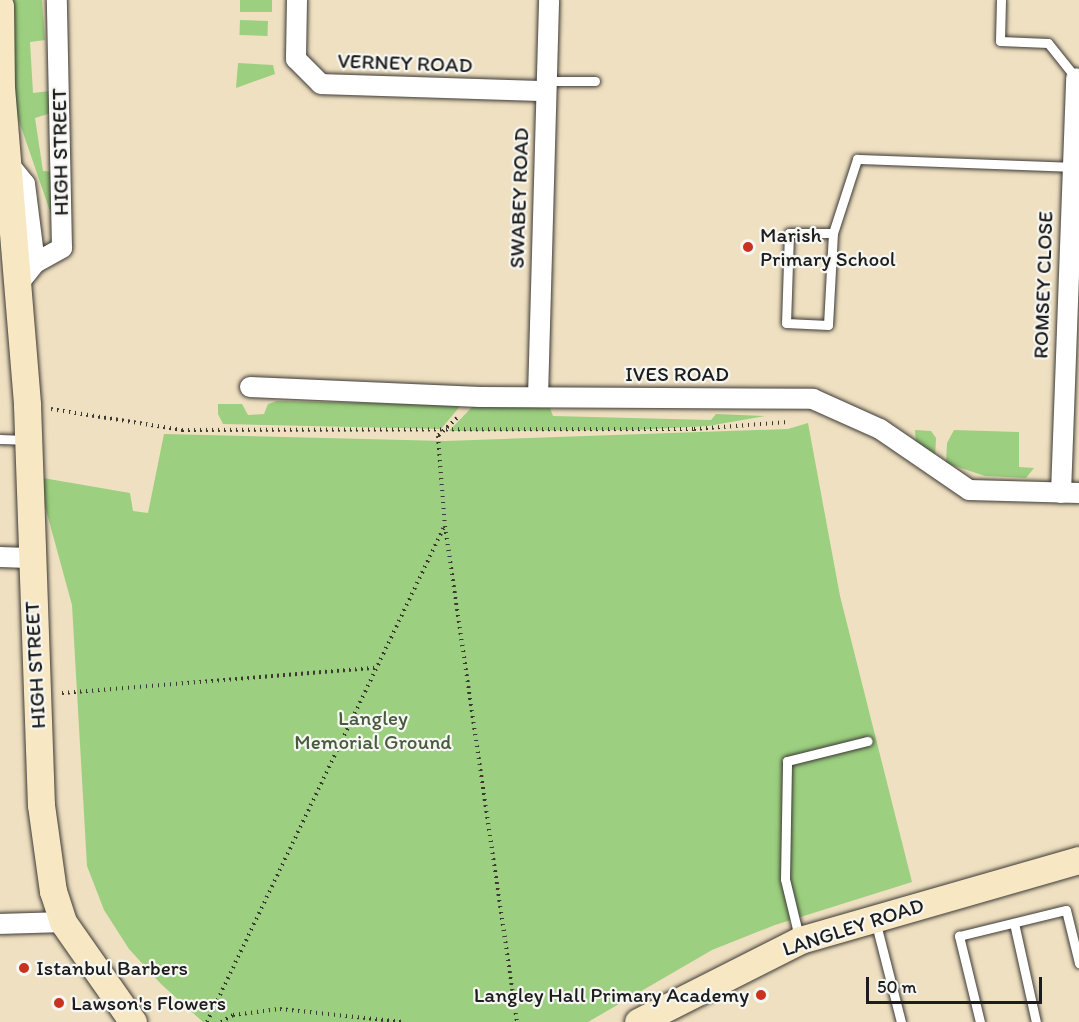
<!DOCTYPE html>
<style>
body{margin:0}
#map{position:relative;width:1079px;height:1022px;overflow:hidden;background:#efe0c1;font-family:Itim,sans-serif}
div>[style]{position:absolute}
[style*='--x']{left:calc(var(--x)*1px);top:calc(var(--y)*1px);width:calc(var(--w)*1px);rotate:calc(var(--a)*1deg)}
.green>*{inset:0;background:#9ccf7f;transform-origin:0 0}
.path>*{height:4px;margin-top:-2px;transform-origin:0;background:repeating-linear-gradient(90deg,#3c3935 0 1.5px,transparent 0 6px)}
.roads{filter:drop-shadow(0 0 2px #3c3935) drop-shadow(0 0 2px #3c3935)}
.lane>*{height:9px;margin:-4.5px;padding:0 4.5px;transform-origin:4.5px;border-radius:4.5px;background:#fff}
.street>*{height:20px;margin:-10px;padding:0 10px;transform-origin:10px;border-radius:10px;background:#fff}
.secondary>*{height:27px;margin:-13.5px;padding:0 13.5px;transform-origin:13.5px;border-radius:13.5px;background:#f7e8c3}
.dots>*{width:16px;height:16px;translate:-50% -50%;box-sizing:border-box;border:3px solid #f6f6f2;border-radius:50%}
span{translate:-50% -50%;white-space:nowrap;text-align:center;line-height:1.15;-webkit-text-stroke:4.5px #f6f6f2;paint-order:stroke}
.street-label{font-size:21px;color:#1c1c1c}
.poi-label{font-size:21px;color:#1c1c1c}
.left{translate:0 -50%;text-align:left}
.right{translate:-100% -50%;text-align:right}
.park-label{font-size:21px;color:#495b3f}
.scale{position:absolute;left:866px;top:977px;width:176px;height:27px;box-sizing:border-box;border:3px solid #1c1c1c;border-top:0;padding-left:8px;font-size:18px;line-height:21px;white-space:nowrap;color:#1c1c1c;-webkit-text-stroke:4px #f6f6f2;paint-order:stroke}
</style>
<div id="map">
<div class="green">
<div style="clip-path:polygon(13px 0,42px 0,45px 40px,30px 42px,33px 93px,50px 91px,51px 113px,35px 118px,43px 171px,57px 172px,53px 220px,17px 115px,12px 79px)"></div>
<div style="left:240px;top:0;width:32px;height:12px"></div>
<div style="left:240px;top:20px;width:28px;height:15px;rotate:2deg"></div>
<div style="clip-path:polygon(238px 63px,273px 65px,275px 74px,236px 88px)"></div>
<div style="clip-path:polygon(277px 401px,461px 405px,441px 429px,223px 424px,218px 414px,218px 404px,242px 404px,248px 415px,264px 414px,268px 404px)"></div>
<div style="clip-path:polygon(475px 404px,550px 408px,553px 416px,711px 420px,716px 414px,765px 416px,708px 426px,633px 430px,449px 431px)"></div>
<div style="clip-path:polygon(808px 423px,840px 596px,912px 882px,775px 925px,712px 950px,588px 1022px,203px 1022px,161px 984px,129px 949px,104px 910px,87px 866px,72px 605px,37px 477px,130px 493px,133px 511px,148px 513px,164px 434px,445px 441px,788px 429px)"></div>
<div style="clip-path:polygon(915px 430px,931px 431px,936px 438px,935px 458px,916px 444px)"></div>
<div style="clip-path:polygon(954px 430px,1019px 432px,1019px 467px,1034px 468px,1026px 478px,985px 476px,946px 463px,947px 443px)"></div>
</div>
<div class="path">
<div style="--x:51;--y:409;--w:133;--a:9.1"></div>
<div style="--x:182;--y:430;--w:512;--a:-0.11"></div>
<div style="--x:694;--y:429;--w:94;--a:-4.3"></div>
<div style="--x:457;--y:418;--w:26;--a:137"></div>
<div style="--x:438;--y:436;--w:90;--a:85.6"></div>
<div style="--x:445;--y:526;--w:501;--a:81.74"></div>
<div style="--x:62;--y:693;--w:314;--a:-4.6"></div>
<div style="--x:207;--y:1022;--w:549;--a:-64.42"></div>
<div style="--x:221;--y:1022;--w:14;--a:-30"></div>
<div style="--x:233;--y:1015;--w:47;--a:-7.3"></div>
<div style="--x:280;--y:1009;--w:125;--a:6"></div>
</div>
<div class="roads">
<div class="lane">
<div style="--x:1001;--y:0;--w:41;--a:91.4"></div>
<div style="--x:1000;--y:41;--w:48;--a:2.4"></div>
<div style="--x:1048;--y:43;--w:45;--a:51.3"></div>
<div style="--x:547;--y:81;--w:48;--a:0"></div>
<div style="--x:833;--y:233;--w:44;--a:180"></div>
<div style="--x:789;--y:233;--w:90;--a:91.9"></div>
<div style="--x:786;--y:323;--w:42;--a:2.7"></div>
<div style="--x:828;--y:325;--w:92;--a:-86.9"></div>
<div style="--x:833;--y:233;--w:78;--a:-72"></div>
<div style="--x:857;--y:159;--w:214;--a:2.1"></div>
<div style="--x:0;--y:439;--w:25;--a:2"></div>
<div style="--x:875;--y:920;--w:105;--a:75.7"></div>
<div style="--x:1014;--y:923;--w:101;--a:77.5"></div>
<div style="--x:799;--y:937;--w:60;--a:-103.6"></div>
<div style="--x:785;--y:879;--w:118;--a:-89"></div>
<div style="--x:787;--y:761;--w:83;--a:-13.9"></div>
<div style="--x:980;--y:1022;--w:89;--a:-103.7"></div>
<div style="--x:959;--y:936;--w:110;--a:-13.7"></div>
<div style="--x:1066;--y:910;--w:55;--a:76.2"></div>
</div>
<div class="street">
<div style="--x:297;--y:0;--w:59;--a:91"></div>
<div style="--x:296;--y:59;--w:35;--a:45"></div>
<div style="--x:321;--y:84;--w:225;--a:1.8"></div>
<div style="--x:8;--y:163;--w:27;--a:51"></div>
<div style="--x:25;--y:184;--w:80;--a:82.8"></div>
<div style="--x:19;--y:283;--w:26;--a:-51"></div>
<div style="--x:35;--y:263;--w:31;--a:-29"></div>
<div style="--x:62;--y:248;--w:248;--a:-91.2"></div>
<div style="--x:250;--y:387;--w:230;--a:2.5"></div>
<div style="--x:480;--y:397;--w:333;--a:0.3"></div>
<div style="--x:813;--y:399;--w:73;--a:24.1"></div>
<div style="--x:880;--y:429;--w:108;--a:34.4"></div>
<div style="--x:969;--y:490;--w:110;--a:1.6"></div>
<div style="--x:538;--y:397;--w:397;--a:-88.4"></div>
<div style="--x:1061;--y:493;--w:415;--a:-87.9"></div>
<div style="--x:0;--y:557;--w:29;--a:2"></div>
<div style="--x:0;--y:924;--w:63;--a:-1.8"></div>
</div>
<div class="secondary">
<div style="--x:0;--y:6;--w:81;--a:89.3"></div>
<div style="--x:1;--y:87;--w:319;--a:85.3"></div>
<div style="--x:27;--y:405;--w:400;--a:88"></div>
<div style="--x:41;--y:805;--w:87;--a:82.1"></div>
<div style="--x:53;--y:891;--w:33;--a:72"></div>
<div style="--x:63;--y:922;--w:122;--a:55"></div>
<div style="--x:638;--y:1022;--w:182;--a:-26.8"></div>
<div style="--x:800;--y:940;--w:290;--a:-16"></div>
</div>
</div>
<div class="dots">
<div style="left:748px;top:247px;background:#c8321e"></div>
<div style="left:24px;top:968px;background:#c8321e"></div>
<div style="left:761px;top:995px;background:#c8321e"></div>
<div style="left:59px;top:1003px;background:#c8321e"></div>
</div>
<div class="street-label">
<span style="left:405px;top:63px;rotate:2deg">VERNEY ROAD</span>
<span style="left:60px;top:152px;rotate:-91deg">HIGH STREET</span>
<span style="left:519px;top:198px;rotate:-88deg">SWABEY ROAD</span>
<span style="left:1043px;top:285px;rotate:-88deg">ROMSEY CLOSE</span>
<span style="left:677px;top:374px">IVES ROAD</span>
<span style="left:35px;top:665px;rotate:-93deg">HIGH STREET</span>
<span style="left:853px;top:927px;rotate:-18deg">LANGLEY ROAD</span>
</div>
<div class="poi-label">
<span class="left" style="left:760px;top:247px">Marish<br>Primary School</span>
<span class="left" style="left:36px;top:968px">Istanbul Barbers</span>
<span class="right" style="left:749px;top:995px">Langley Hall Primary Academy</span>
<span class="left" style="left:71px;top:1003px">Lawson's Flowers</span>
</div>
<div class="park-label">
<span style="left:373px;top:730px">Langley<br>Memorial Ground</span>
</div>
<div class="scale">50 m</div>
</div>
